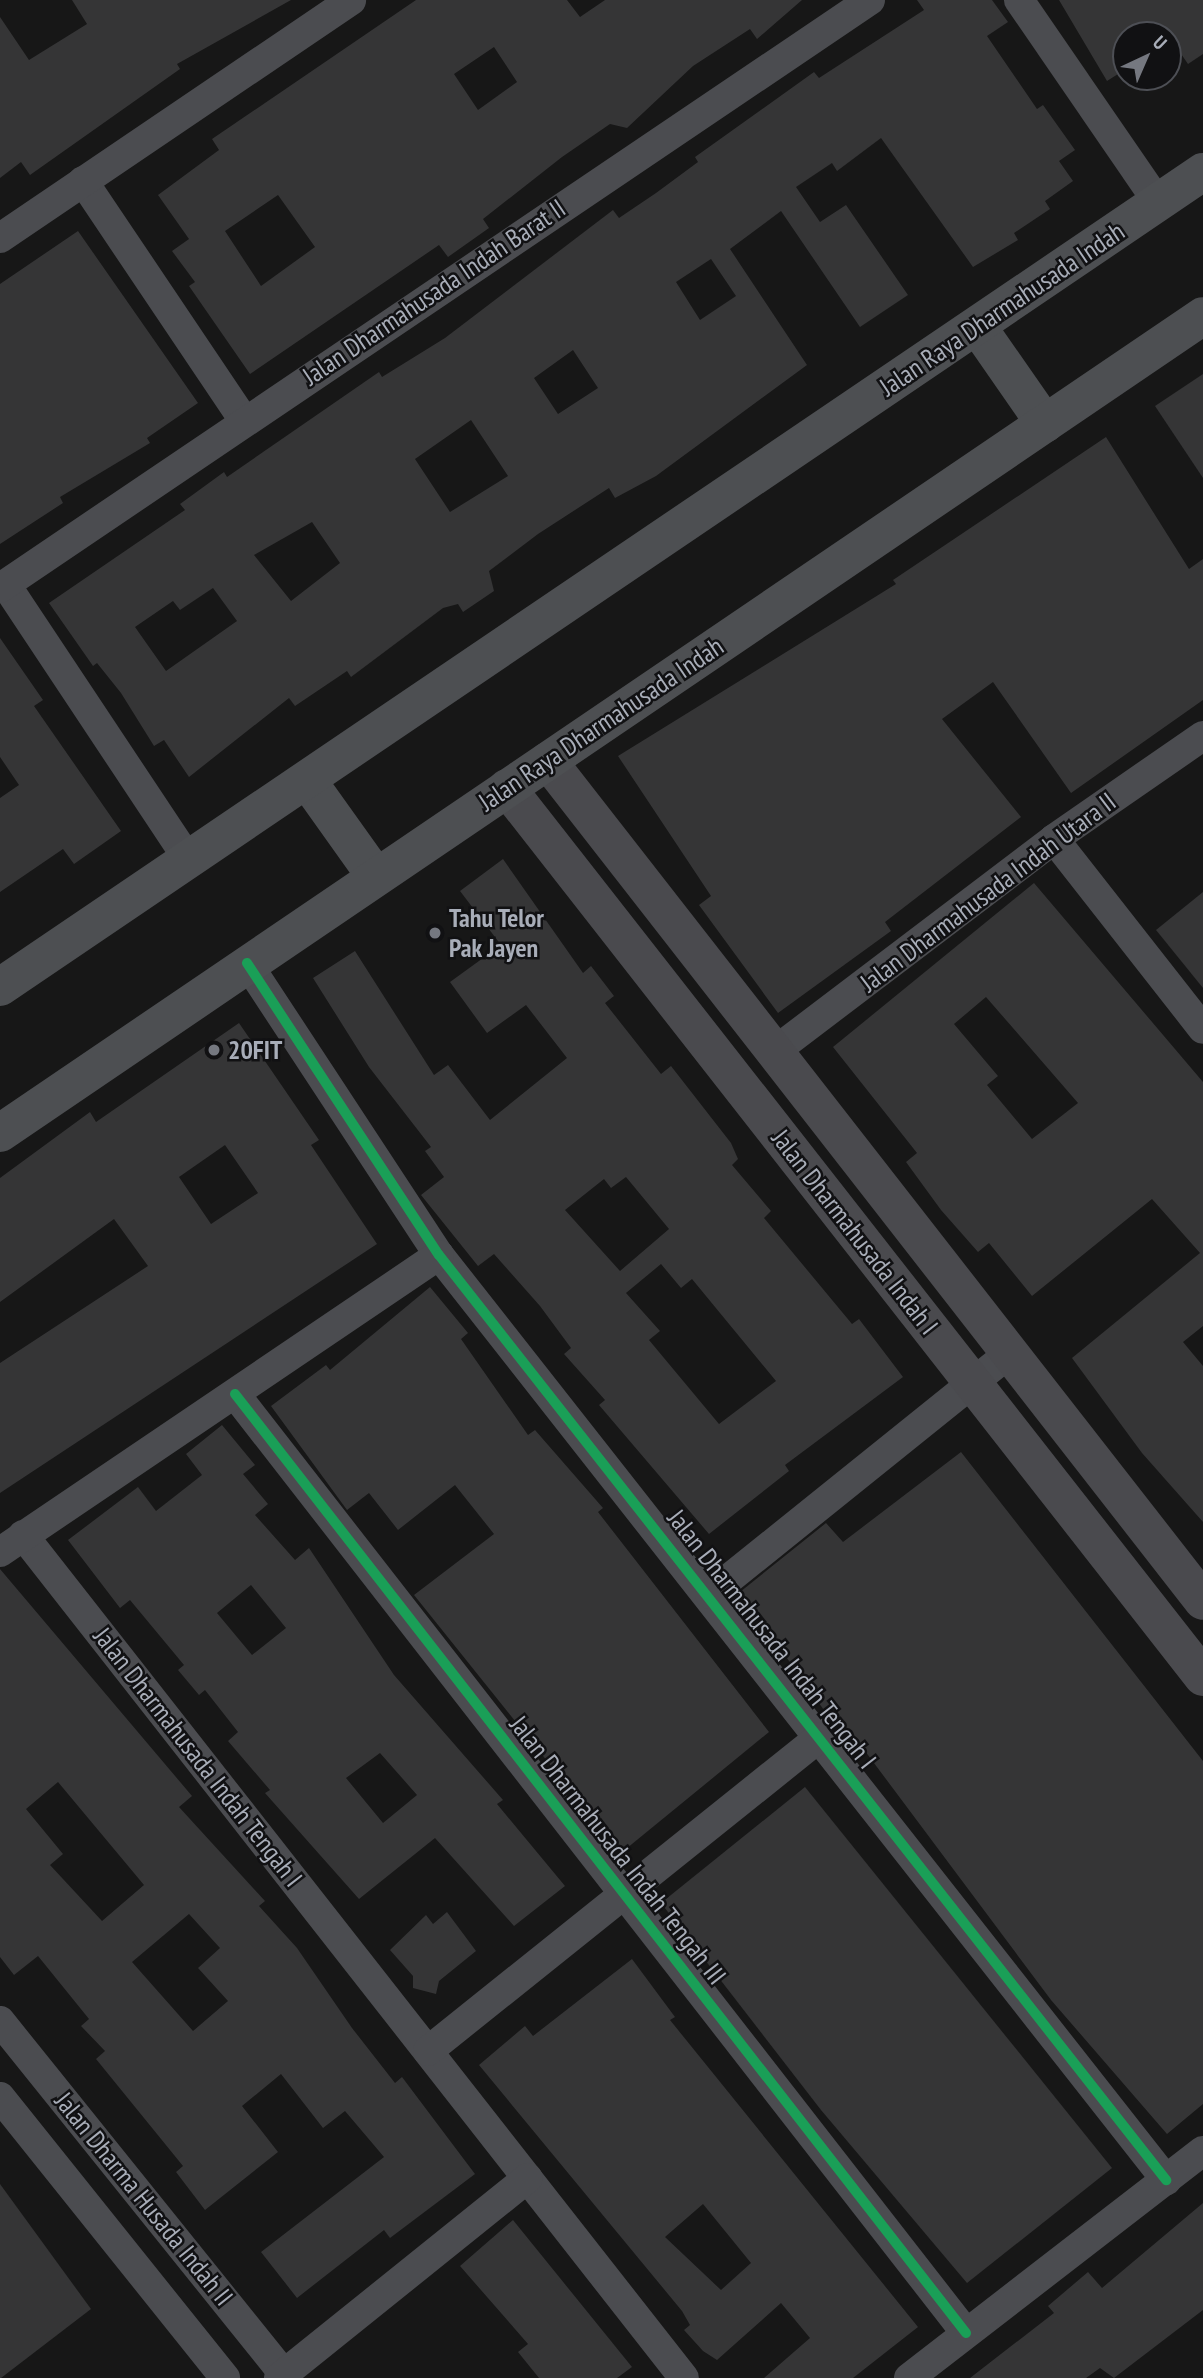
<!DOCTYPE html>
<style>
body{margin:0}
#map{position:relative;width:1203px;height:2378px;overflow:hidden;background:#171717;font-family:"PT Sans Narrow",sans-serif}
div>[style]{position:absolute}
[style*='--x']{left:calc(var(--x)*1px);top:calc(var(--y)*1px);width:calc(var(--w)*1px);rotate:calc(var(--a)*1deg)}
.building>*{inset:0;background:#353536}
.minor>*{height:30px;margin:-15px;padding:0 15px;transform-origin:15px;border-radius:15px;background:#4b4c50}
.secondary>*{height:38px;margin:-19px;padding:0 19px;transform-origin:19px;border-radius:19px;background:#4a4a4e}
.primary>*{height:38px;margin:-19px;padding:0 19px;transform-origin:19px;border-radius:19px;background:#4d4f52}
.cycleway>*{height:10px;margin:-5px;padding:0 5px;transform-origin:5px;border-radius:5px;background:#1a9f57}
.dots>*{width:19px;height:19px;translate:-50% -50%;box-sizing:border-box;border:4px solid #111113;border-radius:50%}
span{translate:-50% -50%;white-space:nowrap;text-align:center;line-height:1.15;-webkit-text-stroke:5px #111113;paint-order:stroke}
.street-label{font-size:26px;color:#a8adb8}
.poi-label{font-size:26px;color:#a8adb8;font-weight:700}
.left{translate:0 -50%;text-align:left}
.north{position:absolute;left:1112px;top:21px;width:70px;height:70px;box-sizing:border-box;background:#111113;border:2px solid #4d4f55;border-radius:50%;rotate:44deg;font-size:19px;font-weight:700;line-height:28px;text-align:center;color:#a8adb8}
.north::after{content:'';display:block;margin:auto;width:24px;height:32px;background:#757880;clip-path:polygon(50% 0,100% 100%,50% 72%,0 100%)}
</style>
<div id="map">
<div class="building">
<div style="clip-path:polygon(72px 0,291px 0,177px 64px,180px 69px,30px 175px,21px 162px,0 178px,0 17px,29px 60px,87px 24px)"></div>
<div style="clip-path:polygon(evenodd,416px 0,567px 0,580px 17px,605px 0,802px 0,757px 39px,750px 29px,693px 66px,627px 128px,610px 124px,562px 157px,483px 219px,489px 228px,448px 257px,439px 245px,250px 374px,189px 286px,195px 282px,172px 251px,189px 239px,158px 195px,219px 150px,212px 139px,416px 0,494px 47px,517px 82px,478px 110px,454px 74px,494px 47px,416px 0,278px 195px,315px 247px,261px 286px,225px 231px,278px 195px)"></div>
<div style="clip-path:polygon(evenodd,917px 0,992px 0,1008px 22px,987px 36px,1037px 109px,1043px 105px,1075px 150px,1059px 161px,1073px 181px,1045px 201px,1050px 209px,1014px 233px,1018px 240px,973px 267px,881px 138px,837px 171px,832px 163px,796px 187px,820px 222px,846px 205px,908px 295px,860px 327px,781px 211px,730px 249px,807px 365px,656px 476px,615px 498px,609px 488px,538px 534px,489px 571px,494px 591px,463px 612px,458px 604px,443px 608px,351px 677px,347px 671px,295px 706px,289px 698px,189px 777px,164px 740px,154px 746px,121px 693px,97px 663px,93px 666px,49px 603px,185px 510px,180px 504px,224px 472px,227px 477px,379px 372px,382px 377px,445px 338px,613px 210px,619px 218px,656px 193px,698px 162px,695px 157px,814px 72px,819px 78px,924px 10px,917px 0,711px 259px,736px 296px,700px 320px,676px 282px,711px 259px,917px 0,573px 350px,598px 388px,558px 414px,534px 378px,573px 350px,917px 0,471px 420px,508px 476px,450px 512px,415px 459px,471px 420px,917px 0,312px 522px,340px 563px,291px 601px,254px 555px,312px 522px,917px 0,213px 588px,237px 621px,166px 671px,135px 627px,173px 601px,180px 610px,213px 588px)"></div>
<div style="clip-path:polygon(1059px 0,1203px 0,1203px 54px,1188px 64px,1168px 35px,1126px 35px,1126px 69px,1107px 81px)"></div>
<div style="clip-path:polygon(78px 231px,198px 403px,147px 438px,150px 443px,60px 497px,63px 503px,0 544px,0 284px)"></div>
<div style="clip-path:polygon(1203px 374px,1203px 478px,1155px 406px)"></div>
<div style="clip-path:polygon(1106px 437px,1189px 569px,1203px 559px,1203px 700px,1071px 793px,993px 682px,942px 719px,1021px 817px,885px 922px,891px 931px,778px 1013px,699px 905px,711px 896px,618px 756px,896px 584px,893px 580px)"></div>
<div style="clip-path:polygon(0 638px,43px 700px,34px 706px,121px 831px,74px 864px,63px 849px,0 892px,0 798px,19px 785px,0 757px)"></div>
<div style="clip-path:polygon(evenodd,503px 859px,583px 973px,591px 966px,614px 996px,605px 1003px,661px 1074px,671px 1066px,731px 1143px,738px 1159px,732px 1165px,771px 1211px,764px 1218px,852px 1324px,859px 1319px,903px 1377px,785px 1465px,789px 1471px,709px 1534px,599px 1405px,605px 1400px,564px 1354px,571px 1348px,540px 1306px,494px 1254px,478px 1266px,421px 1195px,444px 1177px,425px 1151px,431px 1147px,369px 1067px,313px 978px,355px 951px,434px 1075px,448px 1065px,490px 1120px,567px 1058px,526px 1005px,487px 1033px,450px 982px,501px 945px,460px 891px,503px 859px,626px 1177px,669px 1229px,620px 1271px,565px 1210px,604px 1179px,611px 1188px,626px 1177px,503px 859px,661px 1264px,681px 1288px,692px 1279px,776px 1381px,719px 1424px,649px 1340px,660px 1331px,626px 1293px,661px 1264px)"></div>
<div style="clip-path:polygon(evenodd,1034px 883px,1203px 1082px,1203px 1326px,1183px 1342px,1203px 1366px,1203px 1522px,1142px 1453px,1072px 1358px,1200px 1253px,1152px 1199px,1032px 1296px,989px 1243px,978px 1252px,941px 1210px,906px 1162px,917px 1153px,833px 1047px,1034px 883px,986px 997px,1078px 1103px,1032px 1139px,987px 1085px,998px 1076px,954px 1024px,986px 997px)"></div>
<div style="clip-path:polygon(1203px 892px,1203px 988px,1156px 930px)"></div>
<div style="clip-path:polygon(evenodd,239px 1023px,319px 1140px,311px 1145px,377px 1244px,0 1493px,0 1363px,148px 1266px,114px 1219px,0 1302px,0 1178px,90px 1112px,96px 1122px,239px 1023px,225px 1145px,258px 1193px,211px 1224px,179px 1177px,225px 1145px)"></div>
<div style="clip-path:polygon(430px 1287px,468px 1333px,461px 1339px,528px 1435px,535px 1430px,603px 1508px,598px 1512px,769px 1732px,621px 1853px,414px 1595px,494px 1534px,455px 1485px,398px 1530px,369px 1493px,347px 1510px,271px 1406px,326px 1365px,330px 1370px)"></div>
<div style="clip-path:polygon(evenodd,222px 1425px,255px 1465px,243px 1474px,268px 1504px,255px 1515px,295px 1560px,309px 1548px,394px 1675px,503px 1800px,497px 1804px,565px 1886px,514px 1926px,435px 1838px,359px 1899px,265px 1793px,270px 1790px,228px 1741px,238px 1732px,205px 1690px,199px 1695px,178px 1670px,184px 1665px,130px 1600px,120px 1608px,68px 1540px,138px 1487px,156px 1511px,202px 1475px,186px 1454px,222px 1425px,251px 1585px,286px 1628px,252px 1655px,217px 1613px,251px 1585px,222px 1425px,380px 1753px,417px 1795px,383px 1823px,346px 1778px,380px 1753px)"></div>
<div style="clip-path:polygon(961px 1452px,1203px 1761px,1203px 2104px,1167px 2134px,1051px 2000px,865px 1751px,858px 1758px,740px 1592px,826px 1523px,843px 1542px)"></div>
<div style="clip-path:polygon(evenodd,0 1569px,192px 1796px,179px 1807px,265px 1901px,259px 1906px,297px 1948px,352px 2028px,395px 2083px,402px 2077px,475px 2174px,390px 2238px,384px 2230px,297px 2298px,261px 2252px,384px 2157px,345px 2111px,323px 2128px,281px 2074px,242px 2106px,278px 2152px,205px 2210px,176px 2172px,183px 2166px,96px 2059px,105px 2051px,81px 2026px,89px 2019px,38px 1956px,14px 1975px,0 1957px,0 1569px,58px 1782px,144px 1885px,102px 1921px,50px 1865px,63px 1854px,26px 1809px,58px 1782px,0 1569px,189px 1914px,220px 1948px,198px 1968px,228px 2001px,193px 2031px,132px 1962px,189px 1914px)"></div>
<div style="clip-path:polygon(805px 1787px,1112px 2168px,967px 2283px,821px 2110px,661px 1903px)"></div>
<div style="clip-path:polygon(447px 1912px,476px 1951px,439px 1981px,436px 1994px,413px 1988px,413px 1976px,390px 1950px,426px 1915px,433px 1924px)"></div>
<div style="clip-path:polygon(evenodd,632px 1959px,675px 2017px,670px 2020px,918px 2327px,853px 2378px,764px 2378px,810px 2338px,781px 2303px,717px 2360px,703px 2351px,684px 2330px,690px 2325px,682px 2311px,479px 2065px,525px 2026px,533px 2036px,632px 1959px,703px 2204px,751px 2263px,721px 2290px,665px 2237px,703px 2204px)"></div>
<div style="clip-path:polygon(0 2184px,91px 2309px,1px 2378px,0 2378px)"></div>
<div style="clip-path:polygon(1203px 2203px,1203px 2310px,1114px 2378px,1100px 2368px,1086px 2378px,970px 2378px,1054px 2313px,1048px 2306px,1088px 2272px,1102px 2288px)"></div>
<div style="clip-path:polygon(513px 2220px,632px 2367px,617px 2378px,539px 2378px,518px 2352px,528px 2344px,460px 2266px)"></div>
</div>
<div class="minor">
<div style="--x:1019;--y:0;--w:245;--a:55.5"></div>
<div style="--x:83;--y:181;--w:287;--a:56.1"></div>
<div style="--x:0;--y:238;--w:424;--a:-34.1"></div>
<div style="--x:6;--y:585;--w:330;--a:56.4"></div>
<div style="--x:0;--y:588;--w:1050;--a:-34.05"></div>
<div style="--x:1054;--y:839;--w:241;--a:51.9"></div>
<div style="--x:247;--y:963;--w:349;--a:56.7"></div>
<div style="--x:439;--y:1255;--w:1177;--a:51.83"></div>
<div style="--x:775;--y:1051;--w:350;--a:-37.2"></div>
<div style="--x:1054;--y:839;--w:181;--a:-34.7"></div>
<div style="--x:235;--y:1394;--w:1190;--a:52.1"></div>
<div style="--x:23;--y:1535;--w:1071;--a:51.9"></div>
<div style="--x:0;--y:1552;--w:530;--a:-34.08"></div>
<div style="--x:710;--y:1594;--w:385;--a:-38.8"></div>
<div style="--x:0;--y:2021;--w:458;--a:51.2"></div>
<div style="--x:428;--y:2051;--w:502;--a:-38.7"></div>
<div style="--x:0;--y:2097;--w:360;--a:51.3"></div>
<div style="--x:279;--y:2378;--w:319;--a:-38.8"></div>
<div style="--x:909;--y:2378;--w:371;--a:-37.7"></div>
</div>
<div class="secondary">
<div style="--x:548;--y:761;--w:1065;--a:52.05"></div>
<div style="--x:507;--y:788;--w:1129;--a:51.94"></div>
</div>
<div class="primary">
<div style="--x:977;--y:326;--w:119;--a:55.2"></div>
<div style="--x:307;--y:780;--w:115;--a:54.5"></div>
<div style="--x:0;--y:987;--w:1453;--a:-34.12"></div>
<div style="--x:0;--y:1133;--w:1454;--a:-34.18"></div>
</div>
<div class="cycleway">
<div style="--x:247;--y:963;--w:349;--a:56.7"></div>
<div style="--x:439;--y:1255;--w:1177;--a:51.83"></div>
<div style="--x:235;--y:1394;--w:1190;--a:52.1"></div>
</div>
<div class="dots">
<div style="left:435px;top:933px;background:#757880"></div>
<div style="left:214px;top:1050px;background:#757880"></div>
</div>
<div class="street-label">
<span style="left:434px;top:292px;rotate:-34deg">Jalan Dharmahusada Indah Barat II</span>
<span style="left:1002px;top:309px;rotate:-34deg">Jalan Raya Dharmahusada Indah</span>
<span style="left:601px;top:724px;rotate:-34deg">Jalan Raya Dharmahusada Indah</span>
<span style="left:988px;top:892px;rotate:-37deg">Jalan Dharmahusada Indah Utara II</span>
<span style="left:855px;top:1232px;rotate:52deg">Jalan Dharmahusada Indah I</span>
<span style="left:772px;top:1639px;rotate:52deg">Jalan Dharmahusada Indah Tengah I</span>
<span style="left:198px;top:1757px;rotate:52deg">Jalan Dharmahusada Indah Tengah I</span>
<span style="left:618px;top:1850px;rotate:52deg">Jalan Dharmahusada Indah Tengah III</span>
<span style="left:144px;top:2199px;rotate:51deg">Jalan Dharma Husada Indah II</span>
</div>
<div class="poi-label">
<span class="left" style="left:449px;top:933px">Tahu Telor<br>Pak Jayen</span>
<span class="left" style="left:228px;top:1050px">20FIT</span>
</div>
<div class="north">U</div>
</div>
